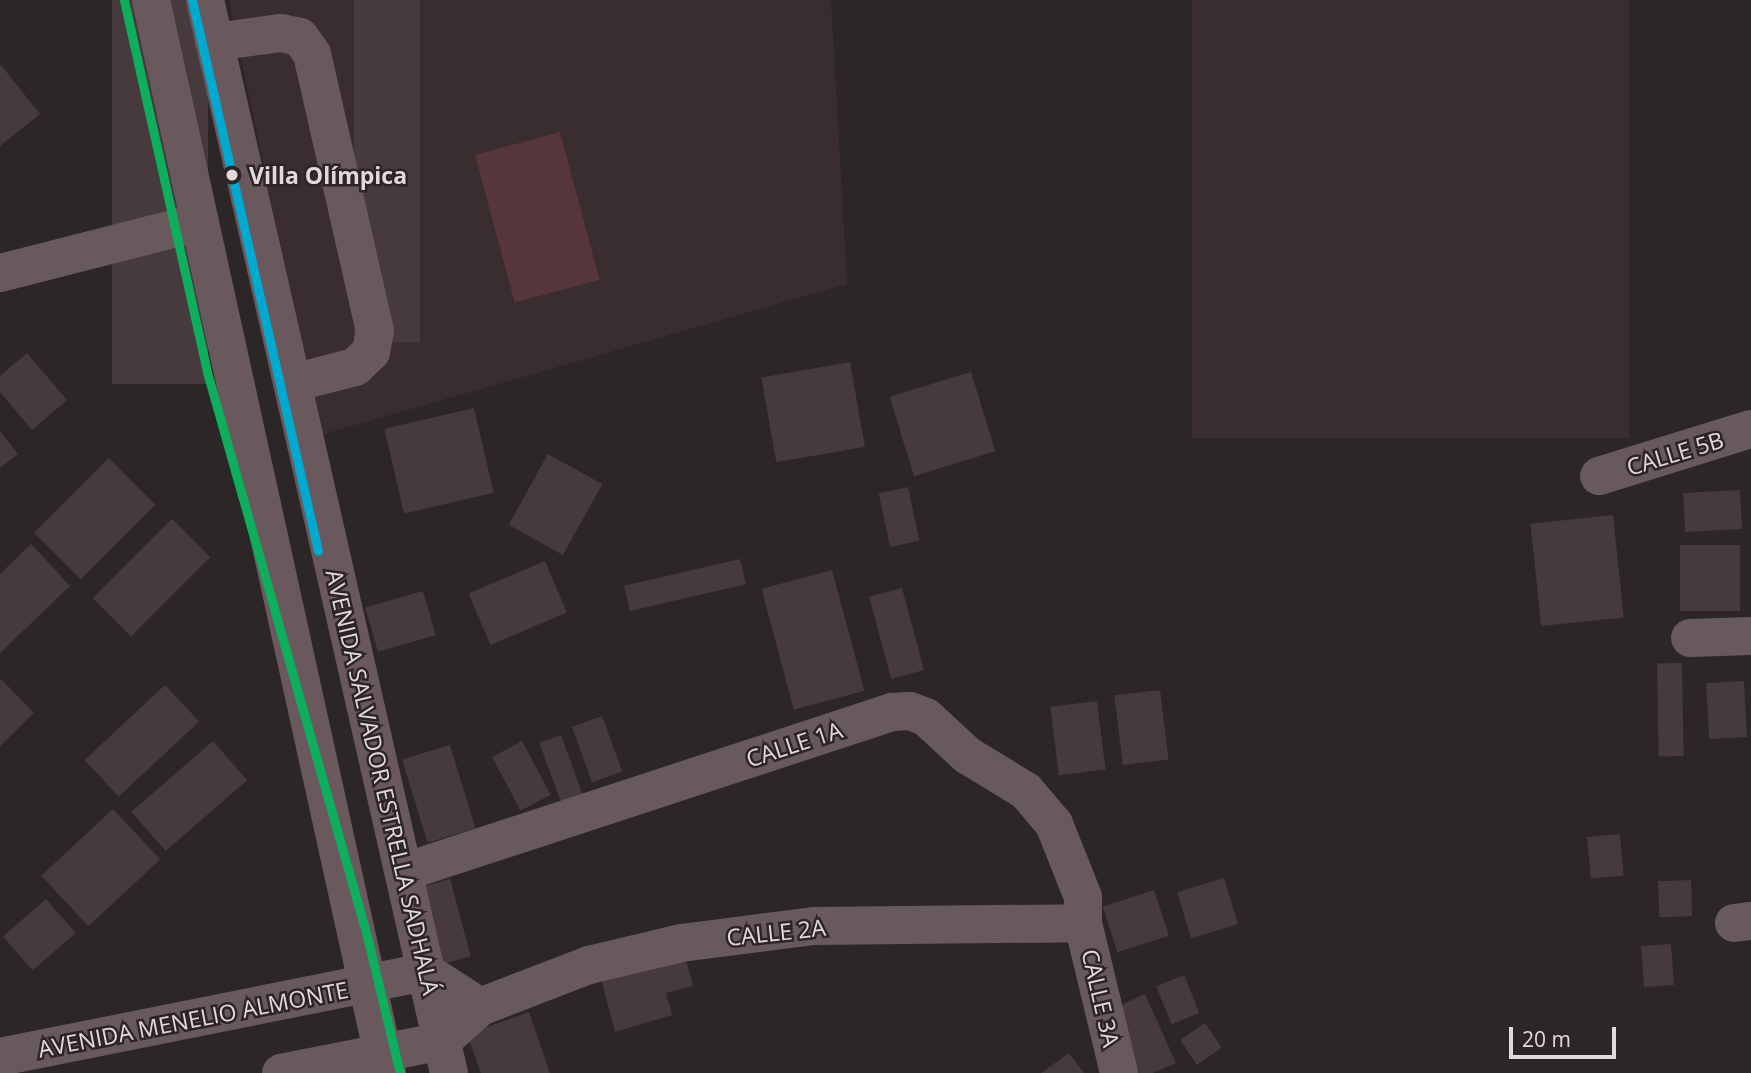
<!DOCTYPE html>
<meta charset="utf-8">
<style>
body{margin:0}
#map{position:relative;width:1751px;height:1073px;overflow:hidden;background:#2c2627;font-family:"Open Sans",sans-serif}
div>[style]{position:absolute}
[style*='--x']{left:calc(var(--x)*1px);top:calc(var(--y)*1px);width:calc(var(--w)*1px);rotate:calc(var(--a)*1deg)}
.built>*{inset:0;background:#3a2d2f;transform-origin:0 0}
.green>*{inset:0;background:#56353b;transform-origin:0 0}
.building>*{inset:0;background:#473a3c;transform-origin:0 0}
.minor>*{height:38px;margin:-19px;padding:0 19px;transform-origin:19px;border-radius:19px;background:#685a5c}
.major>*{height:38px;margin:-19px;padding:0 19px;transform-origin:19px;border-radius:19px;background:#69595d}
.metro-1>*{height:9px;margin:-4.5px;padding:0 4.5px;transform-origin:4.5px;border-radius:4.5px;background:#0daf5c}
.metro-2>*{height:9px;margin:-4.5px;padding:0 4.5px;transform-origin:4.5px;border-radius:4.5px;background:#00a9ce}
.dots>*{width:19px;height:19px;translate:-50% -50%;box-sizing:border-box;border:4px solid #2e2426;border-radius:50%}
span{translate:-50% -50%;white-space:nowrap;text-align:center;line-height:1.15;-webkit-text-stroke:5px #2e2426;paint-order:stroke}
.stop-label{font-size:23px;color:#e1dadb;font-weight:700}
.left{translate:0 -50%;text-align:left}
.street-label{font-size:23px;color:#e1dadb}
.scale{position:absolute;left:1509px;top:1027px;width:107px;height:32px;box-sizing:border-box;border:4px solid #e1dadb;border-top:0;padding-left:9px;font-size:21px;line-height:24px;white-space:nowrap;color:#e1dadb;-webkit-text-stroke:5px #2e2426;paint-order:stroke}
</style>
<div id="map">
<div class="built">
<div style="clip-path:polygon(229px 0,831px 0,847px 284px,320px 435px)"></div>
<div style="left:1192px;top:0;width:437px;height:438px"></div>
</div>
<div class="green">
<div style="left:560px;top:132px;width:153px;height:88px;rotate:75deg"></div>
</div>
<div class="building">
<div style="left:112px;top:0;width:96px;height:384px"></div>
<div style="left:354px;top:0;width:66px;height:342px"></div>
<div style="clip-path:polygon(0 64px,40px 114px,0 146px)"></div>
<div style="clip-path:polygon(27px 353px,67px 400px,32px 430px,0 392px,0 376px)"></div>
<div style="left:850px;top:362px;width:86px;height:90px;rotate:80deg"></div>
<div style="left:971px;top:372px;width:83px;height:85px;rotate:73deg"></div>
<div style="left:474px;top:408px;width:87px;height:92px;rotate:77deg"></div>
<div style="clip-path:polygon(0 431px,18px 454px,0 468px)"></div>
<div style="left:548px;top:454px;width:62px;height:81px;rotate:29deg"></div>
<div style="left:109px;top:458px;width:66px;height:106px;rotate:45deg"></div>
<div style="left:908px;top:487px;width:55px;height:30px;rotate:78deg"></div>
<div style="left:1740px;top:490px;width:39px;height:57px;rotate:87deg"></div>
<div style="left:1613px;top:515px;width:103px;height:83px;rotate:84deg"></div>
<div style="left:172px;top:519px;width:54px;height:112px;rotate:45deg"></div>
<div style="clip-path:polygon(31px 544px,70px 586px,0 653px,0 574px)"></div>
<div style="left:1680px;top:545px;width:60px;height:66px"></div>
<div style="left:740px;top:559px;width:26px;height:119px;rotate:77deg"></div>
<div style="left:545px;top:561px;width:56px;height:83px;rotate:67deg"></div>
<div style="left:832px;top:570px;width:125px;height:73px;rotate:75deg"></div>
<div style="left:902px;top:588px;width:85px;height:34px;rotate:75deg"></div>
<div style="left:423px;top:591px;width:46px;height:60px;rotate:74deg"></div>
<div style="left:1682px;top:663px;width:93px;height:25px;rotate:89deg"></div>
<div style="clip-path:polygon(1px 679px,34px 713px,0 746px,0 680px)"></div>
<div style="left:1744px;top:681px;width:56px;height:38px;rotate:87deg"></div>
<div style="left:165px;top:685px;width:50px;height:110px;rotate:47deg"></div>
<div style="left:1160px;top:690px;width:70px;height:46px;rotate:83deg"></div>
<div style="left:1097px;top:701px;width:69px;height:47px;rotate:83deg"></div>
<div style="left:602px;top:716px;width:59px;height:32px;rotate:70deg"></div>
<div style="left:561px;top:735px;width:66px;height:23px;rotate:70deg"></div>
<div style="left:213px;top:741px;width:52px;height:108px;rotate:49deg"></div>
<div style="left:522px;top:741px;width:61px;height:34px;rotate:62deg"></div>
<div style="left:450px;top:745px;width:87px;height:50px;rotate:73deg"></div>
<div style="left:113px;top:809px;width:69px;height:98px;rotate:47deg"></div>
<div style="left:1620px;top:834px;width:42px;height:33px;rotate:85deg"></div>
<div style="left:1224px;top:878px;width:48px;height:49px;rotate:73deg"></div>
<div style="left:450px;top:879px;width:80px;height:41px;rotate:75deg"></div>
<div style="left:1691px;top:880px;width:36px;height:33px;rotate:88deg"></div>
<div style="left:1154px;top:890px;width:48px;height:54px;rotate:72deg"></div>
<div style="left:46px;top:899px;width:45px;height:57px;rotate:49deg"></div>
<div style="left:1671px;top:944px;width:41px;height:30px;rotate:86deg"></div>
<div style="clip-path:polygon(684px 952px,693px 986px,666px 993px,672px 1015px,615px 1032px,600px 975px)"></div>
<div style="left:1184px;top:975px;width:41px;height:30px;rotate:68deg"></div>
<div style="clip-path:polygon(1145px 994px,1176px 1063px,1153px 1073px,1138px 1073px,1110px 1010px)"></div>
<div style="clip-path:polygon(529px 1012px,550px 1073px,481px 1073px,467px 1034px)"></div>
<div style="left:1205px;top:1023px;width:30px;height:30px;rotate:56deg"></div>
<div style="clip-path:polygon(1069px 1053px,1084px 1073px,1041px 1073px)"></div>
</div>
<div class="minor">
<div style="--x:214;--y:42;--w:68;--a:-7.7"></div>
<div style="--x:281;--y:33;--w:19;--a:12"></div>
<div style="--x:300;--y:37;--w:21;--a:55"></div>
<div style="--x:312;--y:54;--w:284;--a:77.2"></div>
<div style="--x:375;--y:331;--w:21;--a:101"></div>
<div style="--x:371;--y:352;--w:22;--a:137"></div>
<div style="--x:355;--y:367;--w:65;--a:165.7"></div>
<div style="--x:0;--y:273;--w:206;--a:-14.3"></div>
<div style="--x:1599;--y:476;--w:159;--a:-17.2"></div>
<div style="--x:1690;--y:638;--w:61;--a:-1.9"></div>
<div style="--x:404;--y:872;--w:514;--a:-18.15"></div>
<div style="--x:892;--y:712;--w:18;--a:-3"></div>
<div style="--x:910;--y:711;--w:17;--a:21"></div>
<div style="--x:926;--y:717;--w:56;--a:42.8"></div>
<div style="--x:967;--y:755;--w:69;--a:31.4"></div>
<div style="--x:1026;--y:791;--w:43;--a:49.7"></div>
<div style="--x:1054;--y:824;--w:79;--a:68.3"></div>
<div style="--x:1083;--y:897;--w:26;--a:90"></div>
<div style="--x:1083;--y:923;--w:154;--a:76.5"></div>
<div style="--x:1734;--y:923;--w:17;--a:-7"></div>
<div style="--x:0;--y:1057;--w:434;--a:-11.3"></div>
<div style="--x:426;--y:972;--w:64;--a:32.9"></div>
<div style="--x:281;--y:1073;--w:164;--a:-11.2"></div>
<div style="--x:442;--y:1041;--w:51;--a:-41.8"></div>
<div style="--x:480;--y:1007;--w:117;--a:-21.1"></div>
<div style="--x:589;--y:965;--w:95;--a:-13.4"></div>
<div style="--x:681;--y:943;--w:134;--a:-7.3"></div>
<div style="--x:814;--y:926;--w:269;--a:-0.6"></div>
</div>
<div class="major">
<div style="--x:151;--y:0;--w:1099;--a:77.6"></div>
<div style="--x:205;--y:0;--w:1100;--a:77.19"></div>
</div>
<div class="metro-1">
<div style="--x:124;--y:0;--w:381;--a:77.4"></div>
<div style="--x:207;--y:372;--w:586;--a:74.16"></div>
<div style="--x:367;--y:936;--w:141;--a:76.5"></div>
</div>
<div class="metro-2">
<div style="--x:192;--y:0;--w:565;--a:77.12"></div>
</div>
<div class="dots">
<div style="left:232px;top:175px;background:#e1dadb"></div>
</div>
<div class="stop-label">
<span class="left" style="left:249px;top:175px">Villa Olímpica</span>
</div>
<div class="street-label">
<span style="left:1675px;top:453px;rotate:-17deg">CALLE 5B</span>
<span style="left:794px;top:744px;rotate:-18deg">CALLE 1A</span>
<span style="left:383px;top:782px;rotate:77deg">AVENIDA SALVADOR ESTRELLA SADHALÁ</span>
<span style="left:776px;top:932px;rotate:-6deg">CALLE 2A</span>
<span style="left:1101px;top:998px;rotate:77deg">CALLE 3A</span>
<span style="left:193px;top:1019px;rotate:-11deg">AVENIDA MENELIO ALMONTE</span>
</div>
<div class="scale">20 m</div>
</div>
